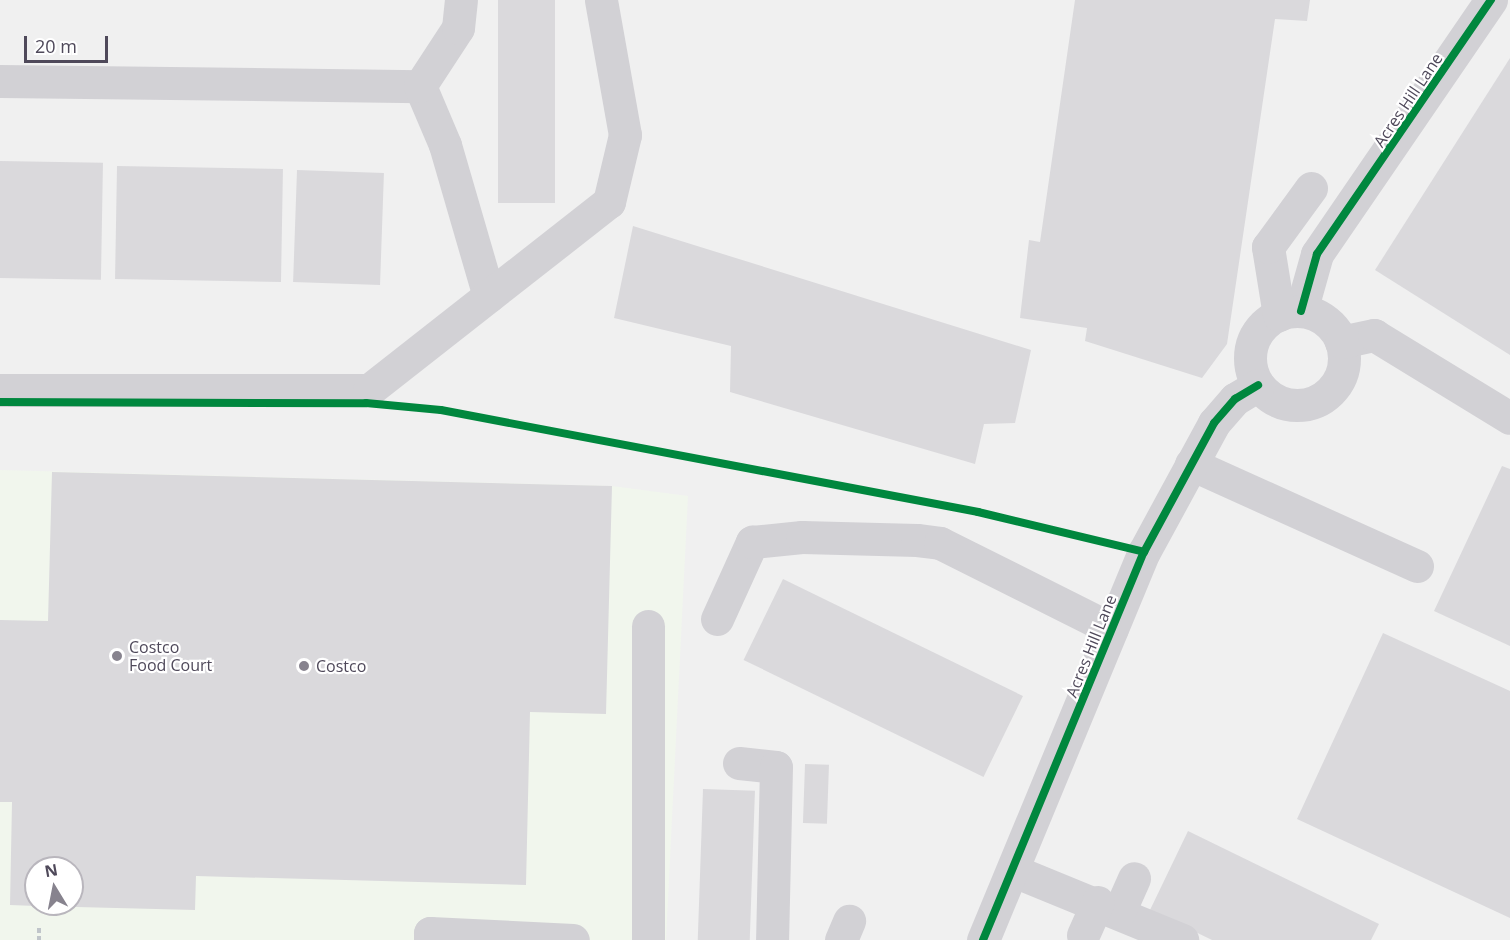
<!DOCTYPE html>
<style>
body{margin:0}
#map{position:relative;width:1510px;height:940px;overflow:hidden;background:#f0f0f0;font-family:"Open Sans",sans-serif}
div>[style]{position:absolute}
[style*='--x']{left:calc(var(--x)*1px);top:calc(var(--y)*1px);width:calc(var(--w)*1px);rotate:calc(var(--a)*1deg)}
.commercial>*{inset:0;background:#f1f6ed}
.building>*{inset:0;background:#dad9dc;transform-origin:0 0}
.path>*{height:4px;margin-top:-2px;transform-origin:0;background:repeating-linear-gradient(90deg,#c0c5ca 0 4.5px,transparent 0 7.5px)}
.minor>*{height:33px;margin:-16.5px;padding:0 16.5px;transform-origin:16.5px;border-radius:16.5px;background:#d2d1d5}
.minor>.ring{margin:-16.5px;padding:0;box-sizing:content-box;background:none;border:33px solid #d2d1d5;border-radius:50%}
.cycleway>*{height:8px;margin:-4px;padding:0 4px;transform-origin:4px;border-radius:4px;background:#00873e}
.dots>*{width:16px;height:16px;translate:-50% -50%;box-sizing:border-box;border:3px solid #fff;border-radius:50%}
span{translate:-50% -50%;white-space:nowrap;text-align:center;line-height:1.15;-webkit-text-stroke:4.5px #fff;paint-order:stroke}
.street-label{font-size:16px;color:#4f495a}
.poi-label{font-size:16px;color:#4f495a}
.left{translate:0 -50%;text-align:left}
.north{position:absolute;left:24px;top:856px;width:60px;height:60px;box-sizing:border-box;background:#fff;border:2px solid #b9b6bd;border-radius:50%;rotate:350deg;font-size:16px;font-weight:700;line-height:24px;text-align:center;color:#4f495a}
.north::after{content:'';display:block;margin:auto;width:21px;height:27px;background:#87838e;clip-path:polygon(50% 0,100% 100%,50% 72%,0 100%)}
.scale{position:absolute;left:24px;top:36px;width:84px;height:27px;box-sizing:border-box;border:3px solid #4f495a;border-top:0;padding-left:8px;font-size:18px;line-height:21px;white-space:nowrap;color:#4f495a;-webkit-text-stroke:4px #fff;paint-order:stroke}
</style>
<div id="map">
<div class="commercial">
<div style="clip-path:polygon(evenodd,0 470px,612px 486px,688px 496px,666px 940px,0 940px,0 470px,36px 868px,72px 868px,72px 904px,36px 904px,36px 868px)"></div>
</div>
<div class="building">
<div style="left:498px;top:0;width:57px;height:203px"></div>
<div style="clip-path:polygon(1075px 0,1310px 0,1307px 21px,1275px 19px,1227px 344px,1202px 378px,1085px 341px,1087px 328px,1020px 318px,1029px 240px,1040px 242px)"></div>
<div style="clip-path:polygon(1510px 58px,1510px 355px,1375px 270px)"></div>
<div style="left:0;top:161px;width:103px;height:117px;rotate:1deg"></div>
<div style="left:117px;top:166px;width:166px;height:113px;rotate:1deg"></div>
<div style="left:297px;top:170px;width:87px;height:112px;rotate:2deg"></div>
<div style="clip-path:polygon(633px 226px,1031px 350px,1015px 423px,984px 424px,975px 464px,730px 392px,731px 346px,614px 318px)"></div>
<div style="clip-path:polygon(1502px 466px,1510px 469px,1510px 646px,1434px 611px)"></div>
<div style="clip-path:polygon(52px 472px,612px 486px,606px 714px,530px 712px,526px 885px,196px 876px,195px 910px,38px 906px,72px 904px,72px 868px,36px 868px,36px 906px,10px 905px,12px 802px,0 802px,0 620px,48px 621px)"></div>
<div style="left:783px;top:579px;width:267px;height:90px;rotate:26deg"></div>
<div style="clip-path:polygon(1383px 633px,1510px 691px,1510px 918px,1297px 819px)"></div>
<div style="left:805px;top:764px;width:24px;height:59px;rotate:2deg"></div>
<div style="left:703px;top:789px;width:52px;height:151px;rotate:2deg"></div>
<div style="clip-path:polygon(1188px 831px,1379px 924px,1371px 940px,1212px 940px,1150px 910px)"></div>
</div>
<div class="path">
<div style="--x:39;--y:940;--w:13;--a:-90"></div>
</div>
<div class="minor">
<div style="--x:0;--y:81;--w:420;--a:0.7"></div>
<div style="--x:420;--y:86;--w:64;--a:67"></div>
<div style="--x:445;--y:145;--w:157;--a:73.8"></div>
<div style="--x:420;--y:86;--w:69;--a:-56.8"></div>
<div style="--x:458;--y:28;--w:28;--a:-84"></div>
<div style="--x:1301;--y:311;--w:59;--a:-74.3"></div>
<div style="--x:1317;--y:254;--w:308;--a:-55.6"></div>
<div class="ring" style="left:1250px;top:311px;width:61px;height:61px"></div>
<div style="--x:1279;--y:315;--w:69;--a:-99.2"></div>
<div style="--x:1268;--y:247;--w:73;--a:-53.9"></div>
<div style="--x:1341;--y:342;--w:34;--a:-12"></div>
<div style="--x:1374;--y:335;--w:159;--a:31.4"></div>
<div style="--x:0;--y:390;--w:369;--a:0"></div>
<div style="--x:369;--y:390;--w:305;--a:-38.1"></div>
<div style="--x:609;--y:202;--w:69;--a:-76.6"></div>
<div style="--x:625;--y:135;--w:137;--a:-100.1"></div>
<div style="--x:1191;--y:464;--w:248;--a:24.3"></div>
<div style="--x:717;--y:619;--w:85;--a:-65.6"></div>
<div style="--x:752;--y:542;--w:50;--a:-5.7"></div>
<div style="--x:802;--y:537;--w:115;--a:1.5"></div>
<div style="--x:917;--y:540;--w:23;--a:7"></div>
<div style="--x:940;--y:543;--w:192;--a:26.6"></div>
<div style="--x:739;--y:763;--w:37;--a:6"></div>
<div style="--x:776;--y:767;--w:173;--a:91.3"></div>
<div style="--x:1014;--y:871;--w:182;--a:22.3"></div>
<div style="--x:1119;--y:912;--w:37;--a:-66"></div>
<div style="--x:1083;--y:935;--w:36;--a:-66"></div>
<div style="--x:430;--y:940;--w:7;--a:-90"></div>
<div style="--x:430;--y:933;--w:143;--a:2.8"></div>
<div style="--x:648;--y:940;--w:314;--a:-90"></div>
<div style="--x:841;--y:940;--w:21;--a:-67"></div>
<div style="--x:983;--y:940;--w:420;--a:-67.5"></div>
<div style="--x:1144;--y:552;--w:147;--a:-61.5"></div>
<div style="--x:1214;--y:423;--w:32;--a:-49"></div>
<div style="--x:1235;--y:399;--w:27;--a:-31"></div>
</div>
<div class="cycleway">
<div style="--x:1301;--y:311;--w:59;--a:-74.3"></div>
<div style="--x:1317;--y:254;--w:308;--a:-55.6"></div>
<div style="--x:0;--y:402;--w:366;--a:0.2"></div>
<div style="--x:366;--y:403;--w:75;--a:5.3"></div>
<div style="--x:441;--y:410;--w:547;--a:10.75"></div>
<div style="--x:978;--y:512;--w:171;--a:13.5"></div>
<div style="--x:983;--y:940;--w:420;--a:-67.5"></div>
<div style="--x:1144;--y:552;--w:147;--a:-61.5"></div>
<div style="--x:1214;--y:423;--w:32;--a:-49"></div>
<div style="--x:1235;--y:399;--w:27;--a:-31"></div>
</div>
<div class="dots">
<div style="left:117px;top:656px;background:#87838e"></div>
<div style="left:304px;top:666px;background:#87838e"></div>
</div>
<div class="street-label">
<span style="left:1408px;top:100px;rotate:-56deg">Acres Hill Lane</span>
<span style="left:1091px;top:646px;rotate:-68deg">Acres Hill Lane</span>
</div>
<div class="poi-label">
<span class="left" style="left:129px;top:656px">Costco<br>Food Court</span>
<span class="left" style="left:316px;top:666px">Costco</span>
</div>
<div class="north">N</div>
<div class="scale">20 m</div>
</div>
